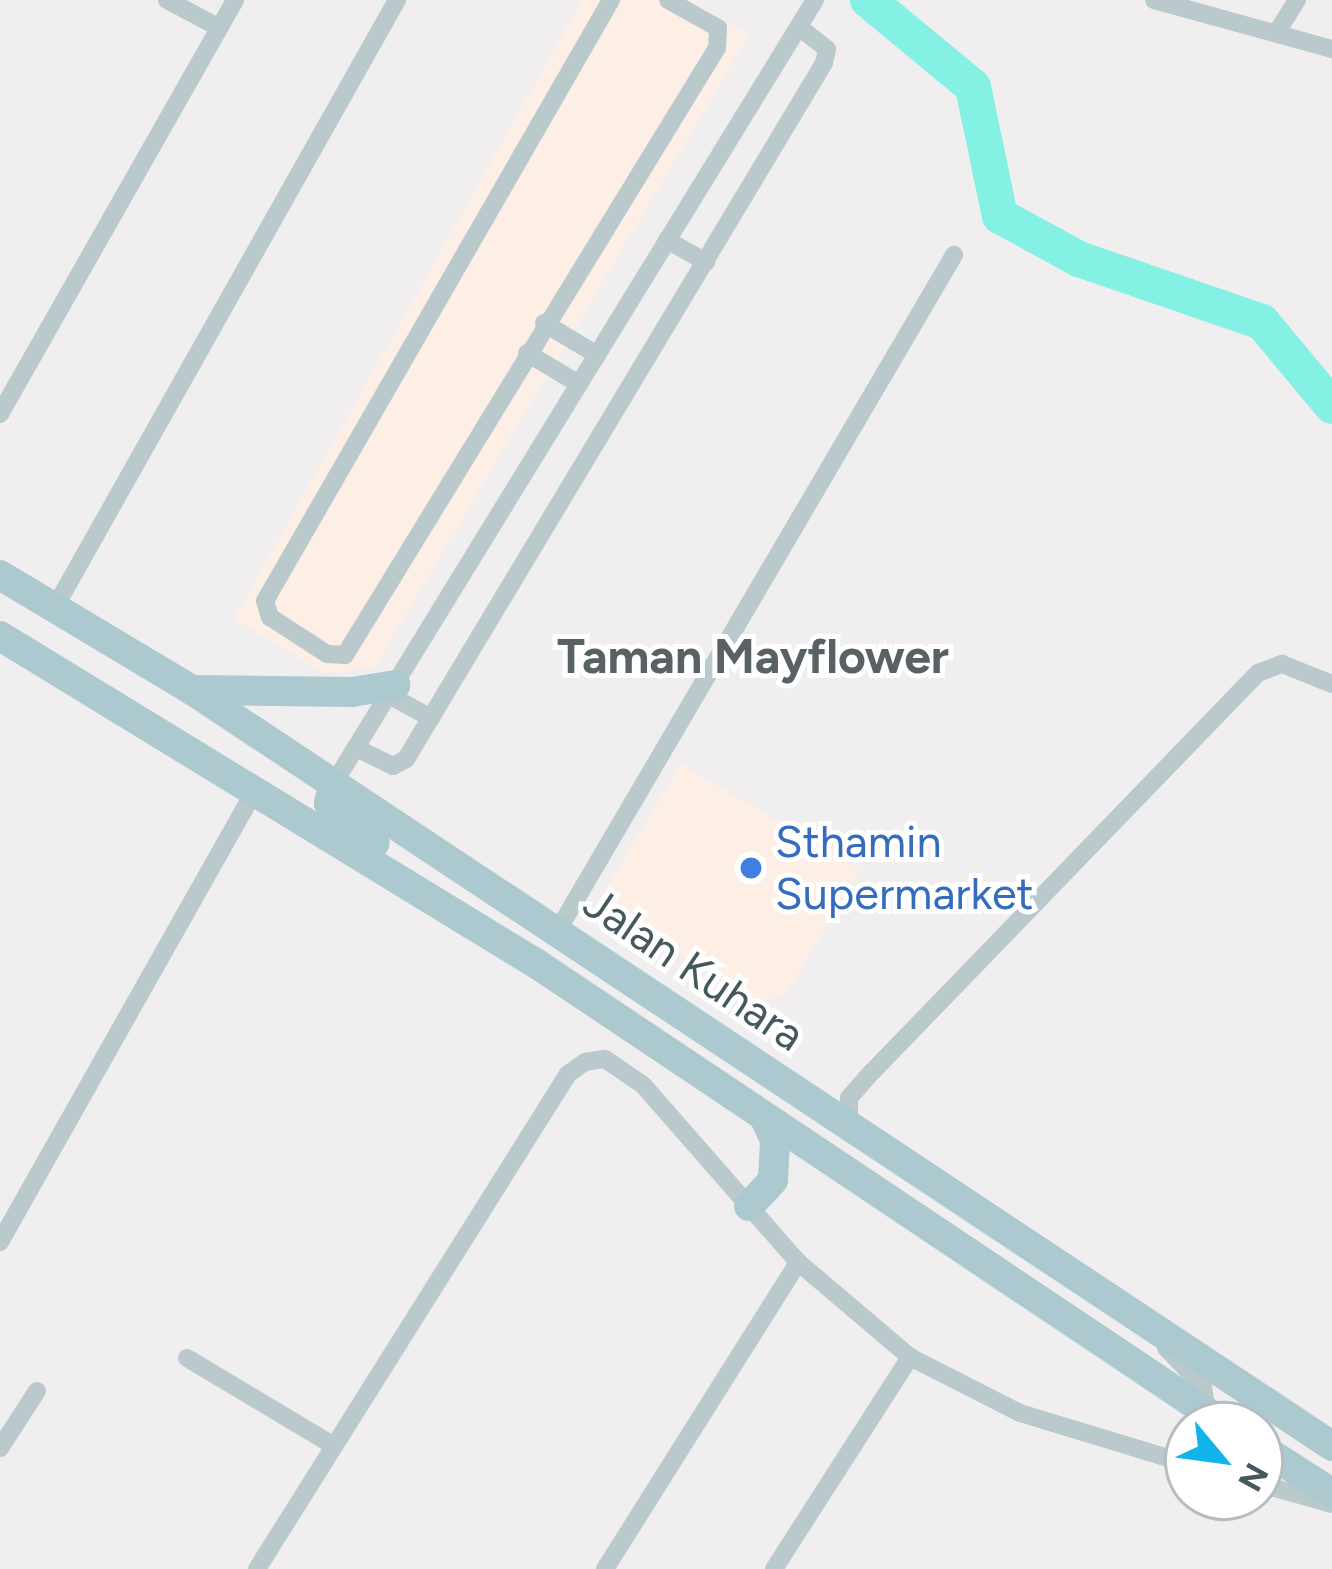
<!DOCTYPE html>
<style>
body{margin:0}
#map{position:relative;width:1332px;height:1569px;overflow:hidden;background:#f1eeef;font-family:Figtree,sans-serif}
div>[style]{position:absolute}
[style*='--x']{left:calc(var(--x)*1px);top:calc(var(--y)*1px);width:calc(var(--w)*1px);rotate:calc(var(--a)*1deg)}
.commercial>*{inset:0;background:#fdefe6}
.river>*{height:36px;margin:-18px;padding:0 18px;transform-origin:18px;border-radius:18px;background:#85f0e4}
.street>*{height:18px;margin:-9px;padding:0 9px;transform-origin:9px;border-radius:9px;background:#b9c9cc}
.primary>*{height:30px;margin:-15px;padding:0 15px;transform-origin:15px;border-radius:15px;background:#acc9cf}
.dots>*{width:33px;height:33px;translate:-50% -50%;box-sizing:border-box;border:6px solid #fff;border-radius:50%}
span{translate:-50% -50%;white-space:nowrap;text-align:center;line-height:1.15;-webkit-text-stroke:10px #fff;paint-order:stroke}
.shop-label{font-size:45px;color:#366cbe}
.left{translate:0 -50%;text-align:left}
.street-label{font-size:45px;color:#45595d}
.neighbourhood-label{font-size:48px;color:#5a6164;font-weight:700}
.north{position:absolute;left:1164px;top:1401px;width:120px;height:120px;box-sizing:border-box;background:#fff;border:3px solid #b5bdbe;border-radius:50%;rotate:119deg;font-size:33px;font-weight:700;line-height:48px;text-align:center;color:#45595d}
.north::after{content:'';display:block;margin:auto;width:42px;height:54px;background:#11b4e9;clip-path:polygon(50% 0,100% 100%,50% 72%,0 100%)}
</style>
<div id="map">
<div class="commercial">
<div style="clip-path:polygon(582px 0,689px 0,749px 35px,374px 668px,324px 673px,234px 619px)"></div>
<div style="clip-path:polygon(681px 764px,860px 870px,784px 997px,760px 1001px,597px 904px)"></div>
</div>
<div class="river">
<div style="--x:868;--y:0;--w:136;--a:39.6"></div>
<div style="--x:973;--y:87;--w:132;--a:78.2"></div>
<div style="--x:1000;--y:216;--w:90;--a:28.6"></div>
<div style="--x:1079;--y:259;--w:194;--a:19"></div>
<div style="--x:1262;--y:322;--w:109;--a:50.2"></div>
</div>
<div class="street">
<div style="--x:167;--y:0;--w:58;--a:27.9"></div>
<div style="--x:611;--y:0;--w:693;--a:119.93"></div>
<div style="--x:265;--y:601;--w:17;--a:73"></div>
<div style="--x:270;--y:617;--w:68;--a:33"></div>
<div style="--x:327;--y:654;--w:18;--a:3"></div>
<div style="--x:345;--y:655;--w:712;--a:-58.5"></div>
<div style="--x:717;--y:48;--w:20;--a:-87"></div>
<div style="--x:718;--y:28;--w:57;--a:-150.8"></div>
<div style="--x:1154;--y:0;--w:185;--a:15.4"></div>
<div style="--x:1277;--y:32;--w:38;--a:-58"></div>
<div style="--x:667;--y:240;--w:45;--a:29.4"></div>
<div style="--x:544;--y:323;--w:62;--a:31.1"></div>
<div style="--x:527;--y:353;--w:61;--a:30.8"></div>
<div style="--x:0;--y:414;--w:476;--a:-60.4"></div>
<div style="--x:54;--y:609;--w:699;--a:-60.61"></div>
<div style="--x:389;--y:695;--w:48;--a:28.7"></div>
<div style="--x:356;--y:748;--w:41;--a:25.9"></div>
<div style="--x:393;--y:766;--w:15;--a:-28"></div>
<div style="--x:406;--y:759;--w:812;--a:-59.01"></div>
<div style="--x:824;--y:63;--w:14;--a:-78"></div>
<div style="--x:827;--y:49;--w:34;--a:-142"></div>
<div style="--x:334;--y:783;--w:919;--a:-58.44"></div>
<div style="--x:558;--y:930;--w:783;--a:-59.6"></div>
<div style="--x:849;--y:1126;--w:28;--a:-90"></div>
<div style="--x:849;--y:1098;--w:35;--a:-49"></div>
<div style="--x:872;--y:1072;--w:555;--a:-45.95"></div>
<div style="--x:1258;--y:673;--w:26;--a:-21"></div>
<div style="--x:1282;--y:664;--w:54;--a:21.8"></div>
<div style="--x:0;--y:1242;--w:517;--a:-60.56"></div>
<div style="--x:1166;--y:1348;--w:53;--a:45.8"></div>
<div style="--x:1203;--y:1386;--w:27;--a:82"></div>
<div style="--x:187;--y:1358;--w:171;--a:30.9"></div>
<div style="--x:0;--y:1448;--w:68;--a:-57"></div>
<div style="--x:1260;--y:1484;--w:75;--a:15.5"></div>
<div style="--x:257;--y:1569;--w:585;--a:-57.86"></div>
<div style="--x:568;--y:1074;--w:21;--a:-35"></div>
<div style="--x:585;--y:1062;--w:20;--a:-9"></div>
<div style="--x:605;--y:1059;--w:46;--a:34.4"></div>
<div style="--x:643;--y:1085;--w:235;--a:48.8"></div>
<div style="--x:798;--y:1262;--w:147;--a:40.3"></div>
<div style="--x:910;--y:1357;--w:123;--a:27"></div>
<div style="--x:1020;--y:1413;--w:176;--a:16.9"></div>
<div style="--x:605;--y:1569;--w:363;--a:-57.8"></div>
<div style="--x:774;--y:1569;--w:252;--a:-57.3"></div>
</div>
<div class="primary">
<div style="--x:0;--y:575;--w:224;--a:30.9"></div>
<div style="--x:192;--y:690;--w:1368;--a:33.55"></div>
<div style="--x:0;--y:636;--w:629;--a:31.42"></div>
<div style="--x:537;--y:964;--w:829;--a:33.79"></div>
<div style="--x:192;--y:690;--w:160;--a:0.7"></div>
<div style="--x:352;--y:692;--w:44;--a:-9.2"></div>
<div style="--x:334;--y:783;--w:21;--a:104"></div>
<div style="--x:329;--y:803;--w:26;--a:54"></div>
<div style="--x:344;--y:824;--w:36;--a:32"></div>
<div style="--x:749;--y:1206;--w:35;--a:-47"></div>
<div style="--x:773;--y:1180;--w:40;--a:-87.1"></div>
<div style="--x:775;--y:1140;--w:23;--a:-115"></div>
<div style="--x:1260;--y:1447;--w:85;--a:32.6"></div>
</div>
<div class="dots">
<div style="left:751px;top:868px;background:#3f7fe0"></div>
</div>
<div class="shop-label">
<span class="left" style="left:775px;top:868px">Sthamin<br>Supermarket</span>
</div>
<div class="street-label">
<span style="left:694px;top:969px;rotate:34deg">Jalan Kuhara</span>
</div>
<div class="neighbourhood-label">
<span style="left:753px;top:657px">Taman Mayflower</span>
</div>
<div class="north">N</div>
</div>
